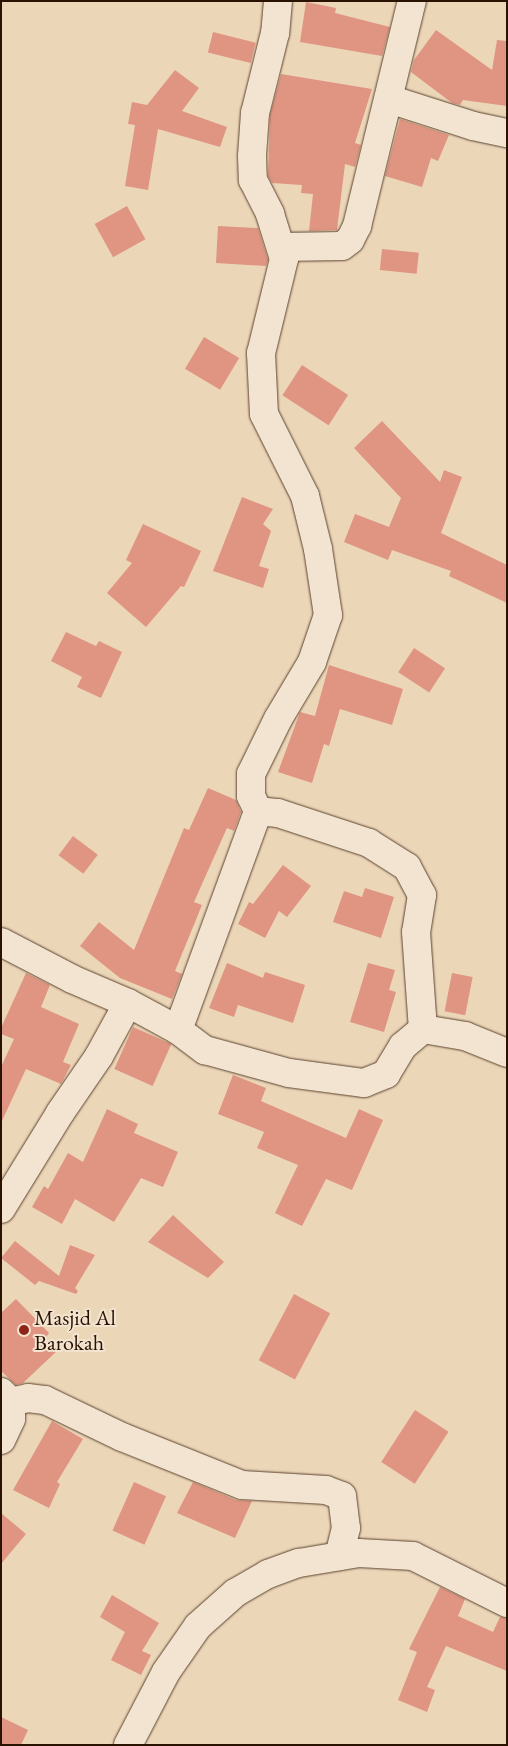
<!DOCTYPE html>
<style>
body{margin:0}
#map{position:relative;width:508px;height:1746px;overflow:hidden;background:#ecd6b8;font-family:"EB Garamond",serif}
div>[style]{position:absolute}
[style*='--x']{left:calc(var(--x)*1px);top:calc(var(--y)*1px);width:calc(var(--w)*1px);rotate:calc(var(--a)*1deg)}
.building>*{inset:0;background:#df9581;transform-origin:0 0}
.roads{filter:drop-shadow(0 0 1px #5a432e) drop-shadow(0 0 1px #5a432e)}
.minor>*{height:28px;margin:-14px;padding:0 14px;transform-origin:14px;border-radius:14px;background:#f3e4d1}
.dots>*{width:14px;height:14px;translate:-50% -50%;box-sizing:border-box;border:2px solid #f3e4d1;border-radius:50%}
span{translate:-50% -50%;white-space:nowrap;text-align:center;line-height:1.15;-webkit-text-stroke:4px #f3e4d1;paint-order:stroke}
.poi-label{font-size:22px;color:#2a1200}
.left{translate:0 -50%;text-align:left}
.frame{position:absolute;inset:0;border:2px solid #2a1200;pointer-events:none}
</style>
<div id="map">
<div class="building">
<div style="clip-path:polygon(306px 2px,336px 8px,335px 13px,390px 27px,382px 56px,300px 42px)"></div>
<div style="clip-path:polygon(436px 30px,492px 70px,497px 40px,507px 41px,507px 106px,463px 100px,460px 105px,452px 103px,411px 72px,414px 60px)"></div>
<div style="left:213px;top:32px;width:44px;height:21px;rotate:14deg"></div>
<div style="clip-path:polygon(175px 70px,199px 88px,182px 111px,227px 127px,220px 147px,158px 129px,148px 190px,125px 186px,135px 125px,128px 124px,132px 102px,147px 105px)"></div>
<div style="clip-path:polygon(281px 74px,372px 89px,355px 143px,361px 145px,355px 167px,345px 164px,337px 230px,309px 231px,313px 194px,301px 193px,302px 185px,272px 183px,268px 176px,270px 115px)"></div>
<div style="clip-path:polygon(400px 119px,449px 135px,438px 161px,431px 158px,422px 187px,385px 176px)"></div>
<div style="left:127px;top:206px;width:38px;height:37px;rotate:61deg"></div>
<div style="clip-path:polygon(218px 226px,258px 228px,268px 260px,266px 266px,216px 263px)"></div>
<div style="left:382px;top:249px;width:37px;height:21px;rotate:6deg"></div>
<div style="left:204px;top:337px;width:41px;height:37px;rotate:31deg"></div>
<div style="left:302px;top:365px;width:55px;height:36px;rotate:33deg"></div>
<div style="clip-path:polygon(382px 421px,440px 482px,444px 470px,462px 477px,441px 533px,507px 565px,507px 603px,449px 576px,451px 571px,392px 550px,388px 560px,344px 542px,355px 514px,389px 527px,401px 498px,354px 448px)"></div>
<div style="clip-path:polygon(242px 497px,273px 509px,263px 524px,271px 531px,259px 566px,269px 569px,263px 588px,213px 571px)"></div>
<div style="clip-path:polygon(143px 524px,201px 551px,184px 587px,181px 586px,146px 627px,107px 593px,132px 563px,126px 560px)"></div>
<div style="clip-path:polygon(66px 632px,96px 646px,99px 641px,122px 652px,101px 698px,77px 687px,82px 677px,51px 661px)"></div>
<div style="left:414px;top:648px;width:37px;height:29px;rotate:33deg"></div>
<div style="clip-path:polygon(329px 665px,403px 689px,392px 725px,340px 709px,329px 746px,324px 744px,312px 783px,278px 772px,300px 712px,315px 716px)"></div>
<div style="clip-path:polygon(208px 788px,236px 800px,241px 812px,234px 831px,227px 828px,194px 902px,202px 905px,175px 971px,182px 974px,172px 999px,120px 978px,80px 946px,99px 922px,134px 950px,184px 828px,189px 830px)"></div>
<div style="left:73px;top:836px;width:31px;height:24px;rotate:37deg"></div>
<div style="clip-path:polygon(283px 865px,311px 886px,287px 917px,279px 911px,265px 938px,238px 924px,249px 902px,253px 904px)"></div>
<div style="clip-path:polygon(365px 888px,394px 897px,381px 938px,333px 922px,344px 891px,362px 897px)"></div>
<div style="clip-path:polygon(227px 963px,263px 978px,265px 972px,305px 985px,293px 1023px,238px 1005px,234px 1017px,209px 1008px)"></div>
<div style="clip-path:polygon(368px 963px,395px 970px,389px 990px,396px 992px,384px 1032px,350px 1022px)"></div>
<div style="clip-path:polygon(26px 973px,50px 985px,41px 1007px,79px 1024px,63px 1062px,71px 1065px,61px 1084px,26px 1069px,1px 1123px,1px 1067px,14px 1039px,1px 1034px,1px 1028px)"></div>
<div style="left:452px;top:973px;width:21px;height:39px;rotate:11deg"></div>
<div style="left:133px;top:1027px;width:42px;height:46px;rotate:24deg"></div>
<div style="clip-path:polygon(233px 1075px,266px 1088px,261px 1101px,346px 1138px,359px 1109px,383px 1120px,352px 1190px,326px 1179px,302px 1226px,275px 1213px,298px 1165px,257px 1148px,264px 1132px,218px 1114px)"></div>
<div style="clip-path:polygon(107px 1109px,138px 1124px,134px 1133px,178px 1152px,163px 1187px,141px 1178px,114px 1222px,75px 1199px,62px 1224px,32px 1207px,44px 1186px,48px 1189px,68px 1153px,83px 1162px)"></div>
<div style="clip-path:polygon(173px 1215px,224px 1262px,208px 1278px,148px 1242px)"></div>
<div style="clip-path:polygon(15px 1241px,59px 1276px,70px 1245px,95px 1255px,75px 1288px,78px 1291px,76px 1294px,39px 1281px,35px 1285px,1px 1258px)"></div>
<div style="left:294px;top:1294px;width:41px;height:75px;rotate:28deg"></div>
<div style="clip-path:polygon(16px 1299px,49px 1333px,44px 1340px,58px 1350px,23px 1383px,16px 1385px,1px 1371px,1px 1313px)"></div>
<div style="left:415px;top:1410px;width:40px;height:62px;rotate:33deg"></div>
<div style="clip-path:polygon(52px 1421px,83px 1439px,57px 1482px,60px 1484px,49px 1508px,13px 1490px)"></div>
<div style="left:134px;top:1482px;width:35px;height:53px;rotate:24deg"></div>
<div style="clip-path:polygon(193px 1482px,236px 1500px,252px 1501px,235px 1538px,177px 1513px)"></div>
<div style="clip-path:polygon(1px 1513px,26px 1534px,1px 1564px)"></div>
<div style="clip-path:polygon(440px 1587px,465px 1599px,458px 1616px,493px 1632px,500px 1617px,507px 1618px,507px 1671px,446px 1646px,427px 1687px,435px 1690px,427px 1712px,398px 1700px,417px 1652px,409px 1649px)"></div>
<div style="clip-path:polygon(112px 1595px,159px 1623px,142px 1651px,151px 1655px,141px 1675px,111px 1660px,125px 1632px,100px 1617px)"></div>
<div style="clip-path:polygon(1px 1717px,28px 1730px,21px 1745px,1px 1745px)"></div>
</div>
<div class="roads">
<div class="minor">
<div style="--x:278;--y:1;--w:32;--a:95"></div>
<div style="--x:275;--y:33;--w:82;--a:104"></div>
<div style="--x:255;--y:113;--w:43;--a:94"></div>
<div style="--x:252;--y:156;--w:24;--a:88"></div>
<div style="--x:253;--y:180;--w:38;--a:63"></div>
<div style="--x:270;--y:214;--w:47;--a:72.7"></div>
<div style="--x:284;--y:259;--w:97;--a:103.7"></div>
<div style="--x:261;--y:353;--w:61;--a:87.2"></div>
<div style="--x:264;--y:414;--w:92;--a:63.4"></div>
<div style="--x:305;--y:496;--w:55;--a:76.2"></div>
<div style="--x:318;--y:549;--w:67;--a:81.4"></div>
<div style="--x:328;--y:615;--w:50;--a:108.8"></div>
<div style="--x:312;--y:662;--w:66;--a:120.8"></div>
<div style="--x:278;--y:719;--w:61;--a:116.1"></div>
<div style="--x:251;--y:774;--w:22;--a:90"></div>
<div style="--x:251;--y:796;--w:17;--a:65"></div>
<div style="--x:258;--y:811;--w:20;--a:6"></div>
<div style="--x:278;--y:813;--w:96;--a:18.2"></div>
<div style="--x:369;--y:843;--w:45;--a:32.3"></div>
<div style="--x:407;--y:867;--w:32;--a:62"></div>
<div style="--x:422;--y:895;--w:37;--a:99"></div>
<div style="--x:416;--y:932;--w:97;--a:85.9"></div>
<div style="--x:423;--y:1029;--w:43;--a:9.5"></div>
<div style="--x:465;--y:1036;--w:45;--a:22"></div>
<div style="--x:389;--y:99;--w:88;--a:17.8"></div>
<div style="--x:473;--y:126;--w:35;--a:12"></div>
<div style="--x:281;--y:247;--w:61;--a:-0.9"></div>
<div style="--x:342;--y:246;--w:10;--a:-37"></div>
<div style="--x:350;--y:240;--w:16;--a:-63"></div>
<div style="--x:357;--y:226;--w:232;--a:-76.3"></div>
<div style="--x:1;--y:942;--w:80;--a:27.5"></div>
<div style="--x:72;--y:979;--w:61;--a:23.2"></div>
<div style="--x:128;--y:1003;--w:57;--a:28.4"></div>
<div style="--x:178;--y:1030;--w:34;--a:37"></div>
<div style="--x:205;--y:1050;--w:87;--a:15.3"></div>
<div style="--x:289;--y:1073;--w:76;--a:7.6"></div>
<div style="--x:364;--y:1083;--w:24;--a:-22"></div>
<div style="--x:386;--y:1074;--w:33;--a:-59"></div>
<div style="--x:403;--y:1046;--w:26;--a:-40"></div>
<div style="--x:178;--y:1030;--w:233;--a:-69.9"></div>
<div style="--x:1;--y:1209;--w:113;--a:-58.4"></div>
<div style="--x:60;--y:1113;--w:69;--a:-55.6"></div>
<div style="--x:99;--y:1056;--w:60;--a:-61.3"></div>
<div style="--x:1;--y:1392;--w:14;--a:45"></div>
<div style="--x:11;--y:1402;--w:17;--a:90"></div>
<div style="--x:11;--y:1419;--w:23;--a:115"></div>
<div style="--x:11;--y:1402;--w:17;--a:-13"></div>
<div style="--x:28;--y:1398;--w:17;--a:7"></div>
<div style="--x:45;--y:1400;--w:85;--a:25.7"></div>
<div style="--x:122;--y:1437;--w:129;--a:21.8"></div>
<div style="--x:242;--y:1485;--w:84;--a:3.4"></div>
<div style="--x:326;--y:1490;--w:17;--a:21"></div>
<div style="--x:342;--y:1496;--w:32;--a:83"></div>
<div style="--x:346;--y:1528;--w:29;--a:104"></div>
<div style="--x:128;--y:1745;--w:82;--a:-62.5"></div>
<div style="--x:166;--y:1672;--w:56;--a:-55.2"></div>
<div style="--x:198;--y:1626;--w:50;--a:-41.7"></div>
<div style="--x:235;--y:1593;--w:38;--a:-30"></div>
<div style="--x:268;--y:1574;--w:33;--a:-20"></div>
<div style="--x:299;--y:1563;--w:61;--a:-9.5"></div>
<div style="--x:359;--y:1553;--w:54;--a:3.2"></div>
<div style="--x:413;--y:1556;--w:105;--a:26.6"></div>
</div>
</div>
<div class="dots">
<div style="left:24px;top:1330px;background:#8f2418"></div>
</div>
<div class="poi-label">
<span class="left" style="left:34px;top:1330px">Masjid Al<br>Barokah</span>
</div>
<div class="frame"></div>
</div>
